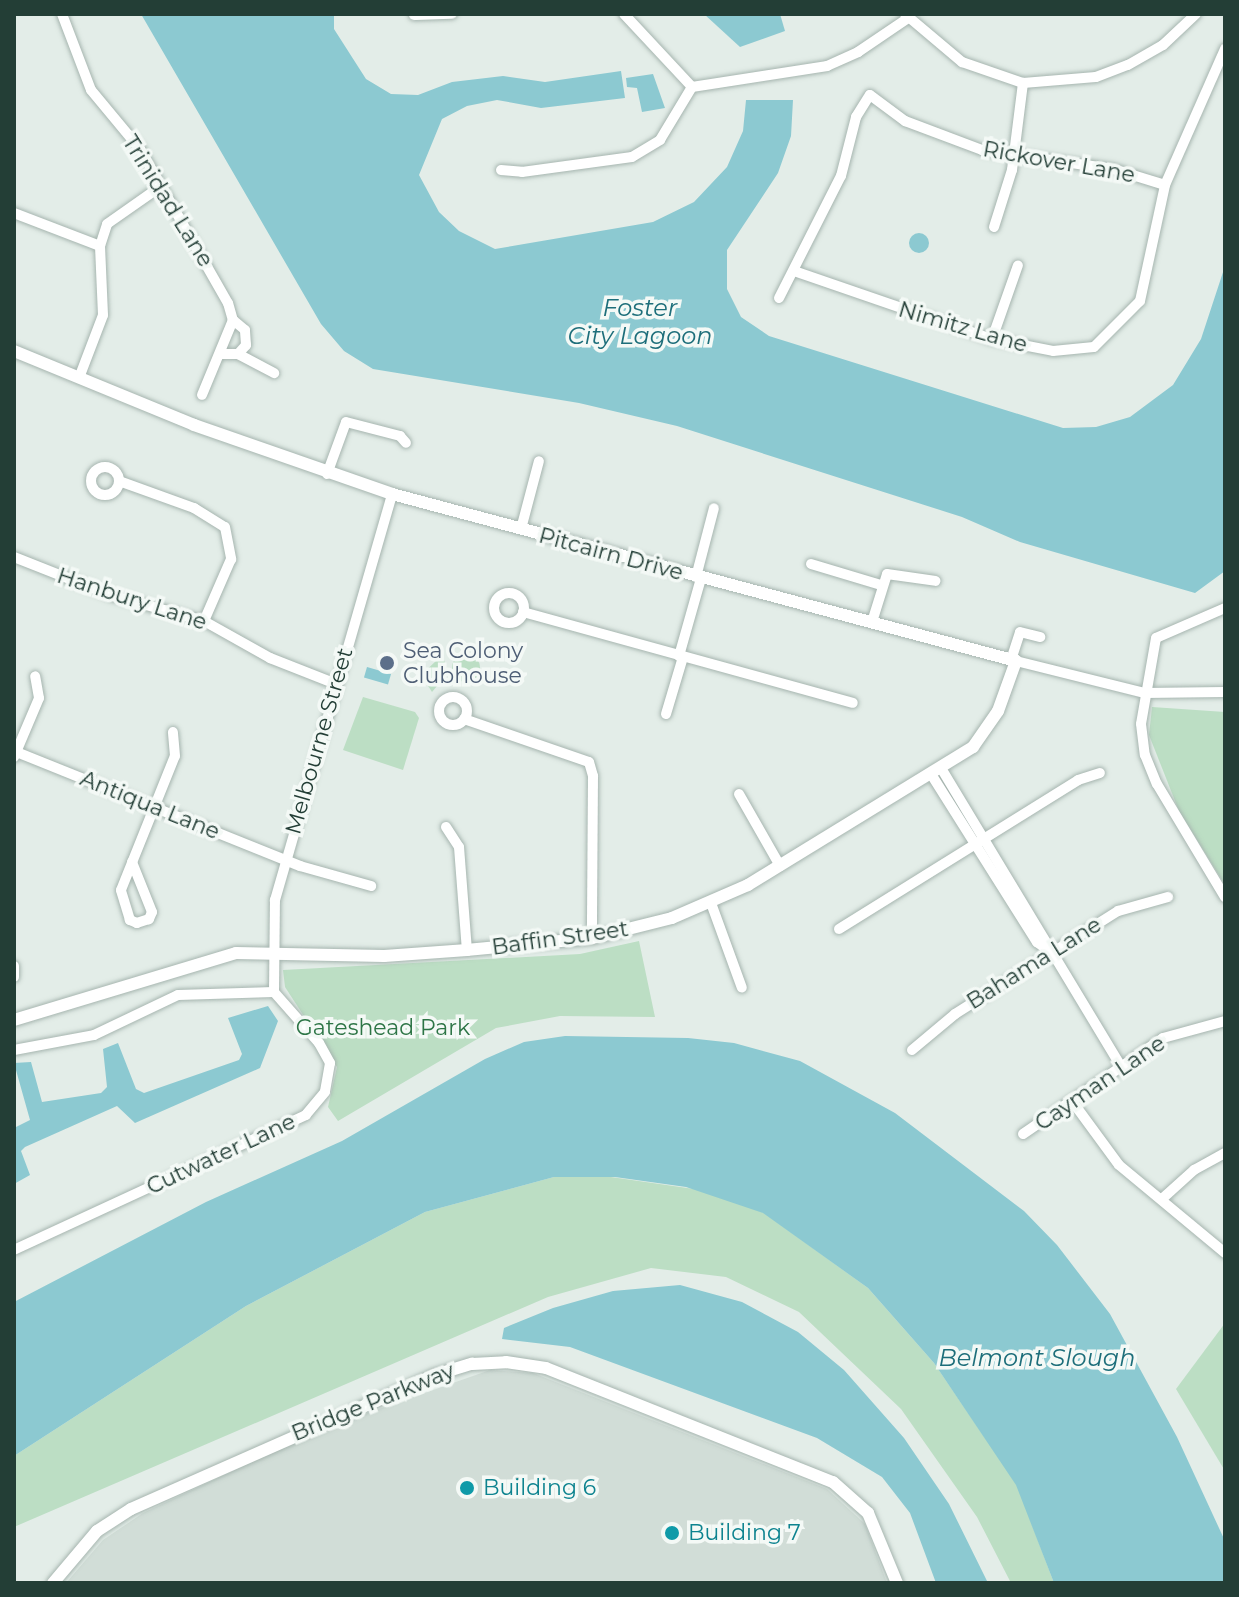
<!DOCTYPE html>
<style>
body{margin:0}
#map{position:relative;width:1239px;height:1597px;overflow:hidden;background:#e3ede8;font-family:Montserrat,sans-serif}
div>[style]{position:absolute}
[style*='--x']{left:calc(var(--x)*1px);top:calc(var(--y)*1px);width:calc(var(--w)*1px);rotate:calc(var(--a)*1deg)}
.built>*{inset:0;background:#d1ddd7}
.green>*{inset:0;background:#bcdec4}
.round{border-radius:50%}
.water>*{inset:0;background:#8cc9d1;transform-origin:0 0}
.roads{filter:drop-shadow(0 0 2px #a6b5af) drop-shadow(0 0 2px #a6b5af)}
.minor>*{height:10px;margin:-5px;padding:0 5px;transform-origin:5px;border-radius:5px;background:#fff}
.minor>.ring{margin:-5px;padding:0;box-sizing:content-box;background:none;border:10px solid #fff;border-radius:50%}
.tertiary>*{height:12px;margin:-6px;padding:0 6px;transform-origin:6px;border-radius:6px;background:#fff}
.dots>*{width:22px;height:22px;translate:-50% -50%;box-sizing:border-box;border:4px solid #f4f9f6;border-radius:50%}
span{translate:-50% -50%;white-space:nowrap;text-align:center;line-height:1.15;-webkit-text-stroke:7px #f4f9f6;paint-order:stroke}
.street-label{font-size:22px;color:#233e36}
.service-label{font-size:22px;color:#4e5e75}
.left{translate:0 -50%;text-align:left}
.park-label{font-size:22px;color:#2d7546}
.culture-label{font-size:22px;color:#0d838f}
.water-label{font-size:24px;color:#1d6e7a;font-style:italic}
.frame{position:absolute;inset:0;border:16px solid #233e36;pointer-events:none}
</style>
<div id="map">
<div class="built">
<div style="clip-path:polygon(490px 1370px,533px 1373px,827px 1489px,865px 1524px,887px 1583px,66px 1583px,103px 1540px,143px 1513px,325px 1428px)"></div>
</div>
<div class="green">
<div class="round" style="left:452px;top:654px;width:28px;height:28px"></div>
<div style="clip-path:polygon(437px 660px,444px 660px,448px 673px,432px 692px,421px 675px)"></div>
<div style="clip-path:polygon(363px 697px,415px 712px,419px 718px,403px 770px,343px 750px)"></div>
<div style="clip-path:polygon(1152px 707px,1225px 712px,1225px 885px,1179px 811px,1149px 735px)"></div>
<div style="clip-path:polygon(639px 941px,655px 1017px,560px 1016px,496px 1028px,338px 1121px,328px 1107px,337px 1067px,285px 987px,283px 970px,580px 954px)"></div>
<div style="clip-path:polygon(604px 1176px,708px 1191px,764px 1213px,868px 1288px,934px 1363px,1017px 1485px,1054px 1583px,1011px 1583px,977px 1517px,901px 1409px,799px 1312px,726px 1277px,651px 1268px,548px 1297px,14px 1527px,14px 1456px,246px 1306px,425px 1212px,554px 1177px)"></div>
<div style="clip-path:polygon(1225px 1323px,1225px 1471px,1176px 1389px)"></div>
</div>
<div class="water">
<div style="clip-path:polygon(141px 14px,334px 14px,334px 29px,366px 79px,391px 94px,418px 95px,452px 82px,503px 76px,545px 82px,621px 71px,625px 98px,541px 108px,497px 100px,467px 106px,442px 119px,419px 175px,439px 212px,459px 231px,495px 249px,653px 222px,694px 202px,727px 167px,743px 131px,746px 100px,793px 100px,791px 136px,778px 173px,727px 250px,727px 289px,741px 317px,769px 336px,1063px 428px,1096px 427px,1130px 417px,1173px 385px,1201px 339px,1225px 266px,1225px 571px,1195px 593px,1020px 542px,962px 517px,677px 426px,579px 403px,373px 369px,344px 351px,321px 324px)"></div>
<div style="clip-path:polygon(704px 14px,780px 14px,785px 31px,740px 47px)"></div>
<div style="clip-path:polygon(653px 74px,665px 108px,642px 112px,637px 88px,627px 87px,626px 78px)"></div>
<div class="round" style="left:909px;top:233px;width:20px;height:20px"></div>
<div style="left:367px;top:667px;width:25px;height:11px;rotate:16deg"></div>
<div style="clip-path:polygon(268px 1006px,278px 1021px,260px 1068px,135px 1123px,117px 1106px,25px 1147px,21px 1151px,30px 1175px,14px 1184px,14px 1128px,30px 1120px,14px 1063px,31px 1062px,42px 1102px,101px 1093px,107px 1087px,103px 1049px,118px 1043px,136px 1089px,144px 1093px,239px 1060px,242px 1054px,228px 1018px)"></div>
<div style="clip-path:polygon(565px 1036px,688px 1038px,734px 1043px,800px 1061px,895px 1113px,1024px 1211px,1057px 1245px,1110px 1314px,1177px 1437px,1225px 1541px,1225px 1583px,1054px 1583px,1016px 1485px,934px 1363px,868px 1288px,763px 1213px,686px 1187px,615px 1177px,554px 1177px,425px 1212px,246px 1306px,14px 1456px,14px 1302px,206px 1202px,342px 1141px,485px 1059px,524px 1042px)"></div>
<div style="clip-path:polygon(680px 1285px,742px 1302px,798px 1332px,844px 1370px,904px 1438px,949px 1504px,988px 1583px,936px 1583px,910px 1513px,882px 1477px,817px 1438px,570px 1347px,502px 1339px,504px 1328px,553px 1308px,613px 1291px)"></div>
</div>
<div class="roads">
<div class="minor">
<div style="--x:62;--y:14;--w:81;--a:69.1"></div>
<div style="--x:91;--y:90;--w:77;--a:50.3"></div>
<div style="--x:140;--y:149;--w:177;--a:60.3"></div>
<div style="--x:228;--y:303;--w:18;--a:74"></div>
<div style="--x:233;--y:320;--w:81;--a:112.5"></div>
<div style="--x:624;--y:14;--w:100;--a:47"></div>
<div style="--x:905;--y:14;--w:75;--a:40.1"></div>
<div style="--x:962;--y:62;--w:65;--a:19"></div>
<div style="--x:1023;--y:83;--w:73;--a:-4.7"></div>
<div style="--x:1096;--y:77;--w:34;--a:-21"></div>
<div style="--x:1128;--y:65;--w:40;--a:-29.7"></div>
<div style="--x:1163;--y:45;--w:45;--a:-43.2"></div>
<div style="--x:414;--y:15;--w:38;--a:-2"></div>
<div style="--x:692;--y:87;--w:137;--a:-8.8"></div>
<div style="--x:827;--y:66;--w:34;--a:-24"></div>
<div style="--x:858;--y:52;--w:60;--a:-34.2"></div>
<div style="--x:501;--y:170;--w:21;--a:5"></div>
<div style="--x:522;--y:172;--w:111;--a:-7.8"></div>
<div style="--x:632;--y:157;--w:33;--a:-31"></div>
<div style="--x:660;--y:140;--w:62;--a:-58.9"></div>
<div style="--x:14;--y:213;--w:92;--a:21"></div>
<div style="--x:994;--y:227;--w:60;--a:-72.5"></div>
<div style="--x:1012;--y:170;--w:88;--a:-82.8"></div>
<div style="--x:794;--y:271;--w:209;--a:19"></div>
<div style="--x:992;--y:339;--w:62;--a:11.1"></div>
<div style="--x:1053;--y:351;--w:41;--a:-5.6"></div>
<div style="--x:1094;--y:347;--w:65;--a:-45"></div>
<div style="--x:1140;--y:301;--w:119;--a:-77.8"></div>
<div style="--x:1165;--y:185;--w:149;--a:-66.2"></div>
<div style="--x:779;--y:298;--w:137;--a:-63.1"></div>
<div style="--x:841;--y:176;--w:61;--a:-75.7"></div>
<div style="--x:856;--y:117;--w:26;--a:-58"></div>
<div style="--x:870;--y:95;--w:44;--a:36.6"></div>
<div style="--x:905;--y:121;--w:82;--a:20.6"></div>
<div style="--x:982;--y:150;--w:132;--a:8.3"></div>
<div style="--x:1113;--y:169;--w:54;--a:17.1"></div>
<div style="--x:992;--y:339;--w:78;--a:-70.6"></div>
<div style="--x:220;--y:354;--w:18;--a:0"></div>
<div style="--x:238;--y:354;--w:12;--a:-48"></div>
<div style="--x:246;--y:345;--w:15;--a:-94"></div>
<div style="--x:245;--y:330;--w:16;--a:-140"></div>
<div style="--x:238;--y:354;--w:41;--a:27.8"></div>
<div style="--x:79;--y:378;--w:67;--a:-69.1"></div>
<div style="--x:103;--y:315;--w:69;--a:-92.5"></div>
<div style="--x:100;--y:246;--w:23;--a:-72"></div>
<div style="--x:107;--y:224;--w:66;--a:-35.1"></div>
<div class="ring" style="left:91px;top:467px;width:18px;height:18px"></div>
<div style="--x:327;--y:474;--w:55;--a:-69.9"></div>
<div style="--x:346;--y:422;--w:56;--a:14.5"></div>
<div style="--x:400;--y:436;--w:9;--a:49"></div>
<div style="--x:119;--y:481;--w:80;--a:19.8"></div>
<div style="--x:194;--y:508;--w:36;--a:32"></div>
<div style="--x:225;--y:527;--w:33;--a:79"></div>
<div style="--x:231;--y:559;--w:68;--a:113.5"></div>
<div style="--x:521;--y:529;--w:70;--a:-75.2"></div>
<div style="--x:14;--y:557;--w:103;--a:21.6"></div>
<div style="--x:110;--y:595;--w:98;--a:15.5"></div>
<div style="--x:204;--y:621;--w:76;--a:29.3"></div>
<div style="--x:270;--y:658;--w:71;--a:21.5"></div>
<div style="--x:811;--y:564;--w:73;--a:16.7"></div>
<div style="--x:696;--y:577;--w:71;--a:-75.4"></div>
<div class="ring" style="left:494px;top:593px;width:20px;height:20px"></div>
<div style="--x:1225;--y:608;--w:75;--a:156.5"></div>
<div style="--x:1156;--y:638;--w:87;--a:99.9"></div>
<div style="--x:1141;--y:724;--w:31;--a:83"></div>
<div style="--x:1145;--y:755;--w:31;--a:68"></div>
<div style="--x:1157;--y:784;--w:132;--a:59"></div>
<div style="--x:523;--y:612;--w:342;--a:15.4"></div>
<div style="--x:872;--y:622;--w:50;--a:-72.6"></div>
<div style="--x:887;--y:574;--w:49;--a:8.1"></div>
<div style="--x:679;--y:656;--w:81;--a:-74.2"></div>
<div style="--x:1011;--y:660;--w:29;--a:-72"></div>
<div style="--x:1020;--y:632;--w:21;--a:14"></div>
<div style="--x:1016;--y:661;--w:132;--a:14"></div>
<div style="--x:1144;--y:693;--w:81;--a:-0.7"></div>
<div class="ring" style="left:439px;top:697px;width:18px;height:18px"></div>
<div style="--x:666;--y:714;--w:59;--a:-73.4"></div>
<div style="--x:464;--y:719;--w:132;--a:19"></div>
<div style="--x:589;--y:762;--w:15;--a:74"></div>
<div style="--x:593;--y:776;--w:162;--a:90.4"></div>
<div style="--x:14;--y:751;--w:308;--a:21.9"></div>
<div style="--x:300;--y:866;--w:74;--a:15.7"></div>
<div style="--x:14;--y:757;--w:64;--a:-67"></div>
<div style="--x:39;--y:698;--w:22;--a:-100"></div>
<div style="--x:941;--y:768;--w:347;--a:58.9"></div>
<div style="--x:931;--y:774;--w:199;--a:57.8"></div>
<div style="--x:1037;--y:942;--w:15;--a:37"></div>
<div style="--x:739;--y:794;--w:83;--a:60.3"></div>
<div style="--x:446;--y:827;--w:24;--a:57"></div>
<div style="--x:459;--y:847;--w:103;--a:85.6"></div>
<div style="--x:132;--y:862;--w:54;--a:68.2"></div>
<div style="--x:152;--y:912;--w:8;--a:113"></div>
<div style="--x:149;--y:919;--w:13;--a:162"></div>
<div style="--x:137;--y:923;--w:8;--a:-157"></div>
<div style="--x:130;--y:920;--w:31;--a:-107"></div>
<div style="--x:121;--y:890;--w:144;--a:-68.1"></div>
<div style="--x:175;--y:756;--w:24;--a:-95"></div>
<div style="--x:711;--y:903;--w:90;--a:70"></div>
<div style="--x:839;--y:929;--w:282;--a:-31.9"></div>
<div style="--x:1078;--y:780;--w:23;--a:-18"></div>
<div style="--x:14;--y:966;--w:11;--a:90"></div>
<div style="--x:274;--y:992;--w:92;--a:-89.4"></div>
<div style="--x:275;--y:900;--w:423;--a:-73.9"></div>
<div style="--x:14;--y:1050;--w:81;--a:-10.6"></div>
<div style="--x:94;--y:1035;--w:93;--a:-25.5"></div>
<div style="--x:178;--y:995;--w:96;--a:-1.8"></div>
<div style="--x:274;--y:992;--w:68;--a:48.6"></div>
<div style="--x:319;--y:1043;--w:23;--a:61"></div>
<div style="--x:330;--y:1063;--w:29;--a:100"></div>
<div style="--x:325;--y:1092;--w:30;--a:130"></div>
<div style="--x:306;--y:1115;--w:322;--a:155.2"></div>
<div style="--x:912;--y:1050;--w:56;--a:-39.9"></div>
<div style="--x:955;--y:1014;--w:193;--a:-32.3"></div>
<div style="--x:1118;--y:911;--w:52;--a:-15.6"></div>
<div style="--x:1072;--y:1101;--w:79;--a:53.7"></div>
<div style="--x:1119;--y:1165;--w:138;--a:39.7"></div>
<div style="--x:1023;--y:1134;--w:170;--a:-34.4"></div>
<div style="--x:1163;--y:1038;--w:64;--a:-15.3"></div>
<div style="--x:1163;--y:1198;--w:42;--a:-42.1"></div>
<div style="--x:1194;--y:1170;--w:35;--a:-29"></div>
</div>
<div class="tertiary">
<div style="--x:14;--y:351;--w:195;--a:22.3"></div>
<div style="--x:194;--y:425;--w:210;--a:19.2"></div>
<div style="--x:392;--y:494;--w:646;--a:14.98"></div>
<div style="--x:1016;--y:661;--w:53;--a:109.8"></div>
<div style="--x:998;--y:711;--w:44;--a:124.8"></div>
<div style="--x:973;--y:747;--w:264;--a:148.5"></div>
<div style="--x:748;--y:885;--w:83;--a:156.5"></div>
<div style="--x:672;--y:918;--w:82;--a:166"></div>
<div style="--x:592;--y:938;--w:126;--a:174.5"></div>
<div style="--x:467;--y:950;--w:83;--a:175.9"></div>
<div style="--x:384;--y:956;--w:148;--a:-178.8"></div>
<div style="--x:236;--y:953;--w:232;--a:163.2"></div>
<div style="--x:53;--y:1583;--w:68;--a:-49.8"></div>
<div style="--x:97;--y:1531;--w:40;--a:-32.9"></div>
<div style="--x:131;--y:1509;--w:332;--a:-23.8"></div>
<div style="--x:435;--y:1375;--w:39;--a:-17"></div>
<div style="--x:472;--y:1364;--w:34;--a:-3"></div>
<div style="--x:506;--y:1362;--w:40;--a:8.5"></div>
<div style="--x:546;--y:1368;--w:309;--a:21.7"></div>
<div style="--x:833;--y:1482;--w:47;--a:41.5"></div>
<div style="--x:868;--y:1513;--w:76;--a:67.5"></div>
</div>
</div>
<div class="dots">
<div style="left:387px;top:663px;background:#5c6f8a"></div>
<div style="left:467px;top:1488px;background:#0f9aa8"></div>
<div style="left:672px;top:1533px;background:#0f9aa8"></div>
</div>
<div class="street-label">
<span style="left:1059px;top:162px;rotate:10deg">Rickover Lane</span>
<span style="left:168px;top:201px;rotate:58deg">Trinidad Lane</span>
<span style="left:963px;top:327px;rotate:16deg">Nimitz Lane</span>
<span style="left:611px;top:554px;rotate:15deg">Pitcairn Drive</span>
<span style="left:132px;top:599px;rotate:18deg">Hanbury Lane</span>
<span style="left:319px;top:741px;rotate:-74deg">Melbourne Street</span>
<span style="left:150px;top:805px;rotate:22deg">Antiqua Lane</span>
<span style="left:560px;top:938px;rotate:-8deg">Baffin Street</span>
<span style="left:1034px;top:963px;rotate:-32deg">Bahama Lane</span>
<span style="left:1100px;top:1083px;rotate:-34deg">Cayman Lane</span>
<span style="left:221px;top:1154px;rotate:-25deg">Cutwater Lane</span>
<span style="left:373px;top:1402px;rotate:-22deg">Bridge Parkway</span>
</div>
<div class="service-label">
<span class="left" style="left:403px;top:663px">Sea Colony<br>Clubhouse</span>
</div>
<div class="park-label">
<span style="left:383px;top:1028px">Gateshead Park</span>
</div>
<div class="culture-label">
<span class="left" style="left:483px;top:1488px">Building 6</span>
<span class="left" style="left:688px;top:1533px">Building 7</span>
</div>
<div class="water-label">
<span style="left:640px;top:322px">Foster<br>City Lagoon</span>
<span style="left:1037px;top:1358px">Belmont Slough</span>
</div>
<div class="frame"></div>
</div>
